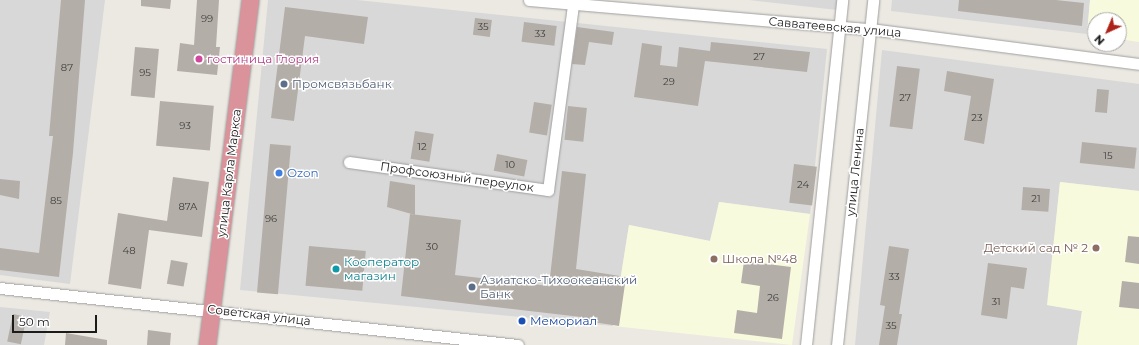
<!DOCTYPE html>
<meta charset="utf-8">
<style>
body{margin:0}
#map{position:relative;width:1139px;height:345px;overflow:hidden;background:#ece9e2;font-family:Montserrat,sans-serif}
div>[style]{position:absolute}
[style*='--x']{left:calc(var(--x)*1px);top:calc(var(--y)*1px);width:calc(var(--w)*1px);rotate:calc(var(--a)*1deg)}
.residential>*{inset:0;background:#d9d8d8}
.education>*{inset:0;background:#f8fadd}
.building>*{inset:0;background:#b4aea8;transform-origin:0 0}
.roads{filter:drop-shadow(0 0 1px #9f9f9f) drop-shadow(0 0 1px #9f9f9f)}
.minor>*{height:11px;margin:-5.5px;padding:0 5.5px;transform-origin:5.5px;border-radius:5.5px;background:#fff}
.highway>*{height:17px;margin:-8.5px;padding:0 8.5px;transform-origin:8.5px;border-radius:8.5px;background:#da939b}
.dots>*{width:11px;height:11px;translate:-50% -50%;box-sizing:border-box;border:2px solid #fff;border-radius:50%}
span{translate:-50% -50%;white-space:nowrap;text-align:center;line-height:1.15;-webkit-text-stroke:3px #fff;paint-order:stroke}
.number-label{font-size:10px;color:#41403e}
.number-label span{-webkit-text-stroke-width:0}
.street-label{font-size:12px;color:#1b1b1b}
.hotel-label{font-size:12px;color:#b23c85}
.left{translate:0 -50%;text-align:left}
.service-label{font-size:12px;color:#4e5e75}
.shop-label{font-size:12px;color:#366cbe}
.education-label{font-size:12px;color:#785e54}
.right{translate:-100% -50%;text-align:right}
.culture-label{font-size:12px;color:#0d838f}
.transit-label{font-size:12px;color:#164399}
.north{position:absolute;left:1087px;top:12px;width:40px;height:40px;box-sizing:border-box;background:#fff;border:1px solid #a4a4a4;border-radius:50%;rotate:224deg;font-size:11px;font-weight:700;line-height:16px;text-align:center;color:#1b1b1b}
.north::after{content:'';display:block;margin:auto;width:14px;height:18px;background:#ae2319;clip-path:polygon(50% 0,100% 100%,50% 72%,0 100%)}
.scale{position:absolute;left:12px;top:315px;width:85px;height:18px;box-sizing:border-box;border:2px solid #1b1b1b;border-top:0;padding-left:5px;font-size:12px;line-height:14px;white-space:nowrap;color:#1b1b1b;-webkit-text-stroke:3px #fff;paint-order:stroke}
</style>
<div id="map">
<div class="residential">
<div style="clip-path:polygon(0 0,105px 0,70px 284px,0 275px)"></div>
<div style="clip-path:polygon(268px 0,357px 0,827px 49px,810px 214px,720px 202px,710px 241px,629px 225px,613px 326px,240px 290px)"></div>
<div style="clip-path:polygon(749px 0,838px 0,837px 10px)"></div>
<div style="clip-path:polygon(892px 0,1090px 0,1087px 34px,891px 11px)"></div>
<div style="clip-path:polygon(882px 50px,1139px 84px,1139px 191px,1060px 182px,1048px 305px,1082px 311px,1077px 345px,855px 345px)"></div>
<div style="clip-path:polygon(0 307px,50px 312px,44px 345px,0 345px)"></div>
</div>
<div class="education">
<div style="clip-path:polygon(1090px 0,1139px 0,1139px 42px,1119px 39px,1119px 20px,1095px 20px,1095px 35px,1087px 34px)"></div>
<div style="clip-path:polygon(1060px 182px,1139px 191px,1139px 345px,1077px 345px,1082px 311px,1047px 305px)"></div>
<div style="clip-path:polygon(719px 202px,810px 214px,792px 345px,613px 326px,629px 225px,710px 241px)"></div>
</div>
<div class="building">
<div style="clip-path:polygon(61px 0,85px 0,73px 153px,59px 277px,0 270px,0 248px,39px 253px,53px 136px,49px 136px)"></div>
<div style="clip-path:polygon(141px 0,171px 0,170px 9px,141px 6px)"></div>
<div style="clip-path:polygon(197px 0,219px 0,216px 47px,220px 47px,217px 75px,177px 71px,180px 43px,194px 45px)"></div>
<div style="clip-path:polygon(959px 0,1056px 0,1084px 3px,1082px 26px,958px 11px)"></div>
<div style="clip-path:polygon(285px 7px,368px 17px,364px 44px,305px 36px,294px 121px,271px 118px)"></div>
<div style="left:475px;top:18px;width:17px;height:17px;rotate:7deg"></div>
<div style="left:524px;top:22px;width:33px;height:20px;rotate:7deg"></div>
<div style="clip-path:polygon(577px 27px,614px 32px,612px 45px,589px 42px,585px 65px,572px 64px)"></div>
<div style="clip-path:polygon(711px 42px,810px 52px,807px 72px,705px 61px,698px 106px,634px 97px,642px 43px,662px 46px,660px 65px,677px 67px,679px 47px,710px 51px)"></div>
<div style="left:135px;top:47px;width:24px;height:49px;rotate:5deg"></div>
<div style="left:897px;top:66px;width:23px;height:61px;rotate:7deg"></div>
<div style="clip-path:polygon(947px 71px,994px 79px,984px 144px,964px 140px,971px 96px,944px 91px)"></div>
<div style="left:1097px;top:89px;width:12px;height:23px;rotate:5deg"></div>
<div style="left:160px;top:101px;width:54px;height:45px;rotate:5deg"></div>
<div style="left:534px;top:102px;width:18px;height:31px;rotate:9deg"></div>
<div style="left:568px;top:106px;width:19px;height:34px;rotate:6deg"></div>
<div style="left:415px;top:131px;width:19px;height:28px;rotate:9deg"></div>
<div style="left:1082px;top:142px;width:55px;height:21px;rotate:6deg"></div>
<div style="left:270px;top:144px;width:21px;height:149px;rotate:5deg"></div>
<div style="left:497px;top:154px;width:31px;height:17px;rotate:11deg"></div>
<div style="left:794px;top:164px;width:23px;height:39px;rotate:7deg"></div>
<div style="clip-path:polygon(562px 171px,586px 174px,576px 269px,626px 277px,619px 326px,580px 320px,581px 317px,401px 296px,410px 214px,461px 220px,455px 275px,549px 286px)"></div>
<div style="clip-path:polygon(173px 177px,209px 182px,202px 237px,149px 230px,141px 289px,108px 284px,118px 213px,167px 221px)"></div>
<div style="clip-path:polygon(0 179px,20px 181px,19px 199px,0 195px)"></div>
<div style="clip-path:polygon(390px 181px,415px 185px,415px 215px,387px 207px)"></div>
<div style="left:1023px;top:187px;width:27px;height:23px;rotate:4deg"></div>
<div style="clip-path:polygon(1128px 236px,1139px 237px,1139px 264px,1125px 262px)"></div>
<div style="left:309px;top:246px;width:57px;height:40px;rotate:5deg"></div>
<div style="clip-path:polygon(889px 246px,909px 249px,899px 314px,902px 314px,897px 345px,879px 345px,885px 306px,880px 305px)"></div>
<div style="left:171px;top:260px;width:17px;height:24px;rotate:10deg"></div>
<div style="clip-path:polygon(744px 261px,791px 267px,782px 339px,734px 333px,737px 310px,757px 313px,760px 286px,741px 283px)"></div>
<div style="clip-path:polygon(988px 263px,1027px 268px,1024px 289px,1011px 287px,1007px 319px,981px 315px)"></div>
<div style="clip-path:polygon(1122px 281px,1139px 283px,1139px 309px,1119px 307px)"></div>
<div style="left:13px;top:314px;width:14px;height:28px;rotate:12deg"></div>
<div style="clip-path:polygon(148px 330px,171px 333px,170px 345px,147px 345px)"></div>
<div style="clip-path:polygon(66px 333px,107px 340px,107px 345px,65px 345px)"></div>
</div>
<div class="roads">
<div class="minor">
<div style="--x:529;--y:0;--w:342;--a:4.9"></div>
<div style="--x:870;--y:29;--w:271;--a:7.4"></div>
<div style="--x:349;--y:162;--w:201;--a:8"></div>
<div style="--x:548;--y:190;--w:187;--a:-82.3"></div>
<div style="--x:0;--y:288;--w:521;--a:6.28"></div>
<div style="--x:806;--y:345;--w:347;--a:-84"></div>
<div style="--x:837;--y:345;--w:347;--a:-84"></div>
</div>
<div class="highway">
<div style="--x:207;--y:345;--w:348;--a:-82.9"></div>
</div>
</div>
<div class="dots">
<div style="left:199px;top:59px;background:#d1479c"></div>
<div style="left:284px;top:84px;background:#5c6f8a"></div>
<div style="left:279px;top:173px;background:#3f7fe0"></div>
<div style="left:1096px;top:248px;background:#8d6e63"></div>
<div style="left:714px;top:259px;background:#8d6e63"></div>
<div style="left:336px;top:269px;background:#0f9aa8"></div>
<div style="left:472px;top:287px;background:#5c6f8a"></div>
<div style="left:522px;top:321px;background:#1a4fb4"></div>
</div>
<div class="number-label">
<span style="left:207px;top:19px">99</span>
<span style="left:483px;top:27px">35</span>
<span style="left:540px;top:34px">33</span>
<span style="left:759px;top:57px">27</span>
<span style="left:67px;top:68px">87</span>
<span style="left:145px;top:73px">95</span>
<span style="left:669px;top:82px">29</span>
<span style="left:905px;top:98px">27</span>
<span style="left:977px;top:118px">23</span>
<span style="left:185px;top:126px">93</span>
<span style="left:422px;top:147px">12</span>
<span style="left:1108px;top:156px">15</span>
<span style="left:510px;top:165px">10</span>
<span style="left:803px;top:185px">24</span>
<span style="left:1036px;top:199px">21</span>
<span style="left:56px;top:201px">85</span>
<span style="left:188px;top:207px">87А</span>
<span style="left:271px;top:219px">96</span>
<span style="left:432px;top:247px">30</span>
<span style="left:129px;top:251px">48</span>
<span style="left:894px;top:277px">33</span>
<span style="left:773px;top:298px">26</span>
<span style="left:996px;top:302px">31</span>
<span style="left:891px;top:326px">35</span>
</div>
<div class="street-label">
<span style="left:835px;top:27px;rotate:5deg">Савватеевская улица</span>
<span style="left:855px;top:172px;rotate:-84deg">улица Ленина</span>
<span style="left:229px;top:173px;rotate:-83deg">улица Карла Маркса</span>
<span style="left:457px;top:177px;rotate:8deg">Профсоюзный переулок</span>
<span style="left:259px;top:315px;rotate:7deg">Советская улица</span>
</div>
<div class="hotel-label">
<span class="left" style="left:207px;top:59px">гостиница Глория</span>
</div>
<div class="service-label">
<span class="left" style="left:292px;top:84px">Промсвязьбанк</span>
<span class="left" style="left:480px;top:287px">Азиатско-Тихоокеанский<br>Банк</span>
</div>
<div class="shop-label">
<span class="left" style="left:287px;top:173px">Ozon</span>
</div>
<div class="education-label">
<span class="right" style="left:1088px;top:248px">Детский сад № 2</span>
<span class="left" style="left:722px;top:259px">Школа №48</span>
</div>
<div class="culture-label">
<span class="left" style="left:344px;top:269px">Кооператор<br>магазин</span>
</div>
<div class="transit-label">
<span class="left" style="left:530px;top:321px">Мемориал</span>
</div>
<div class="north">N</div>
<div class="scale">50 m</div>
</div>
